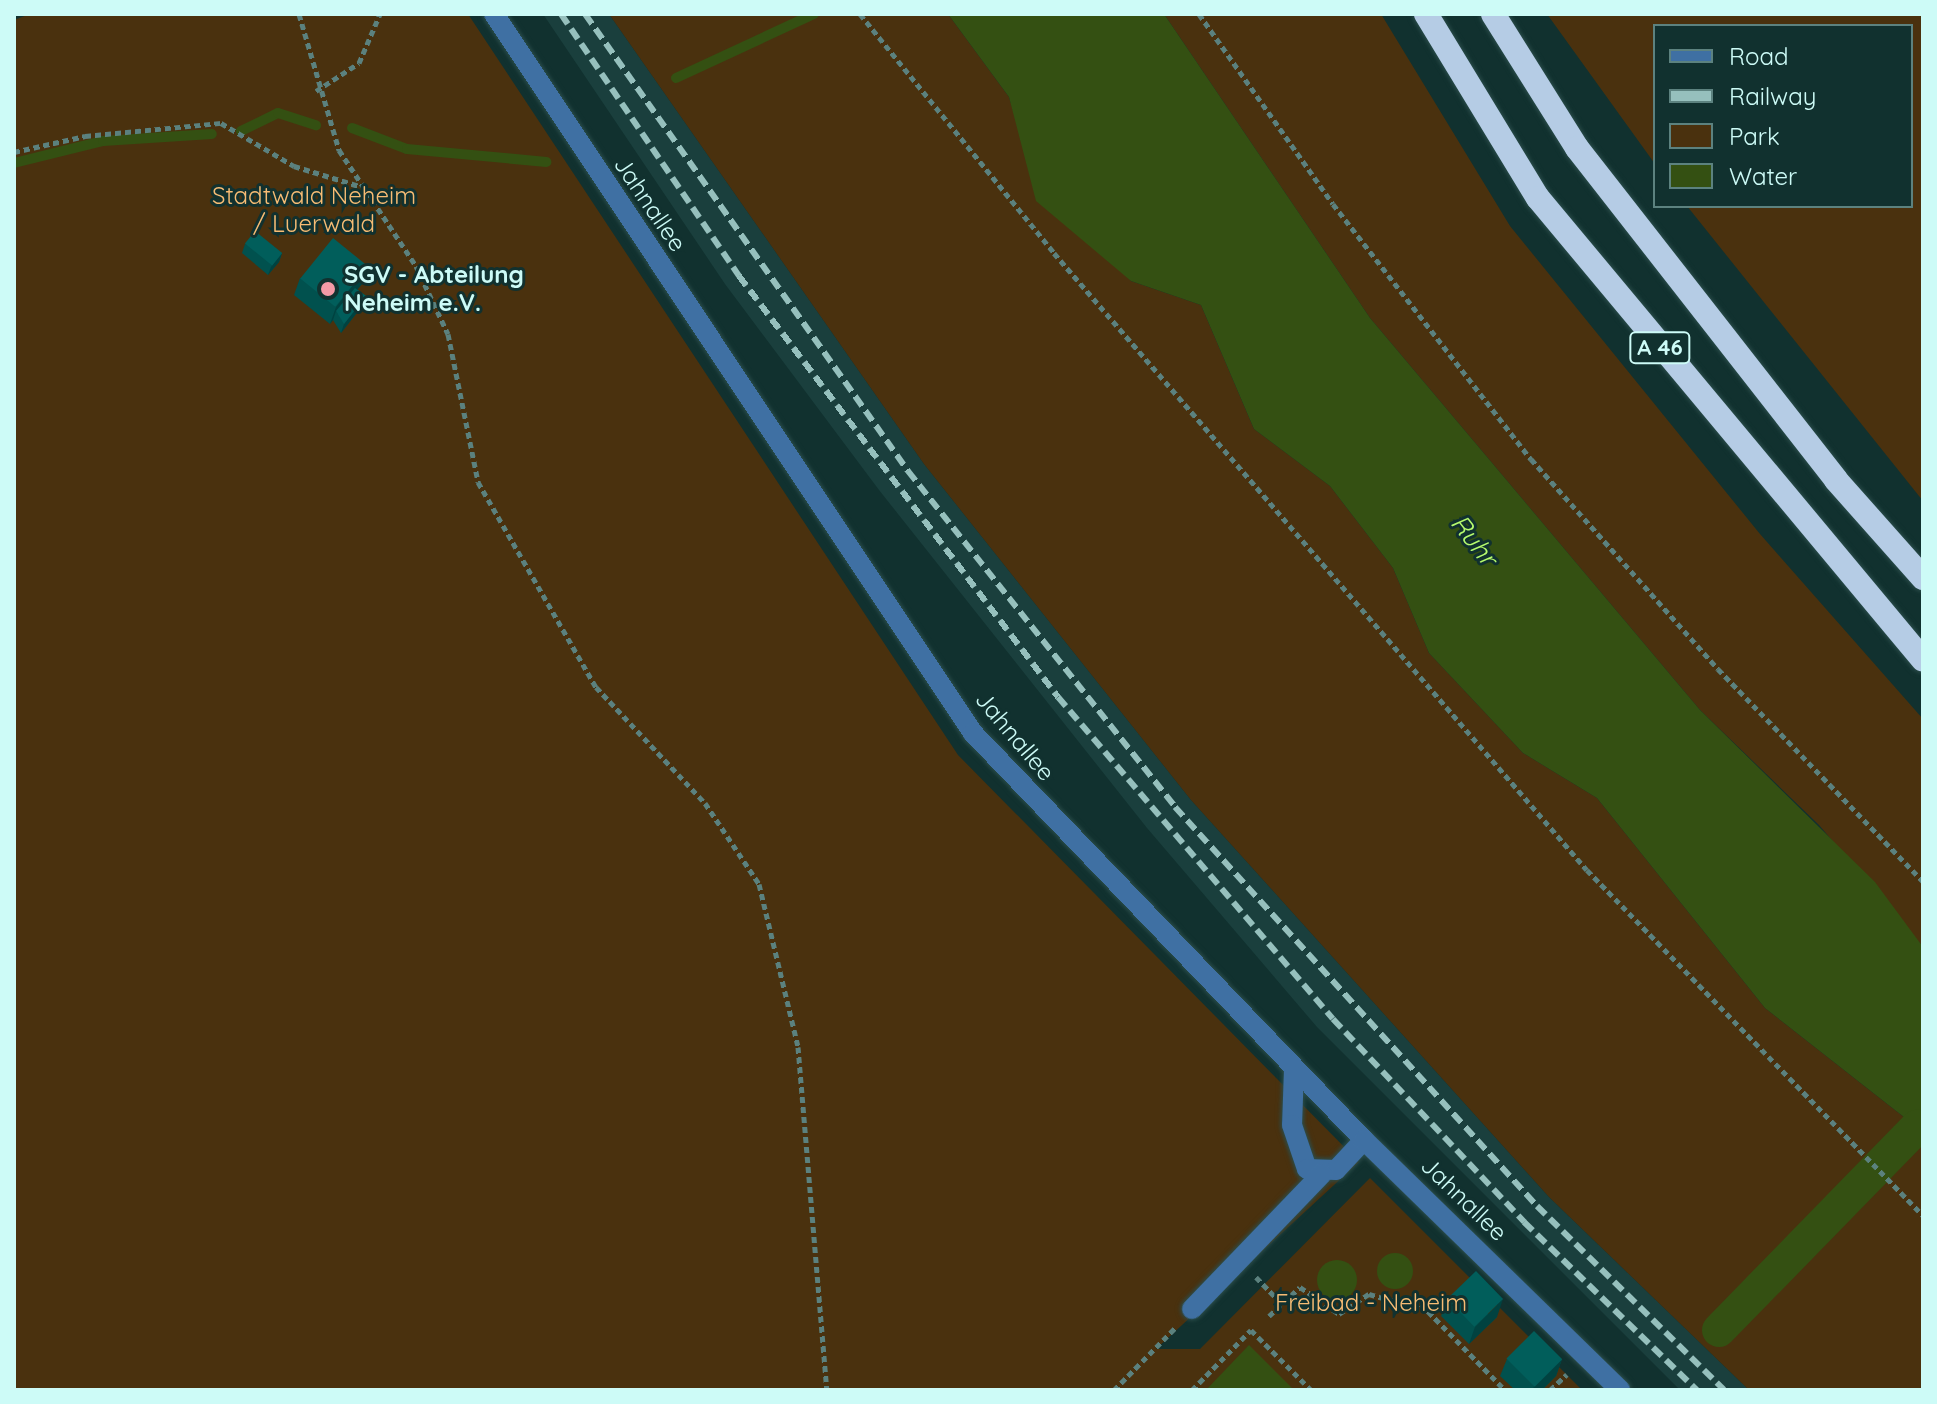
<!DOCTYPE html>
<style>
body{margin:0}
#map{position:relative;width:1937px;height:1404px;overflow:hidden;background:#11312f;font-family:Quicksand,sans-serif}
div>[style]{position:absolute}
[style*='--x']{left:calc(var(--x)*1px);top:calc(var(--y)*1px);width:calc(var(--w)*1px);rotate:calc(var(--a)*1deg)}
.built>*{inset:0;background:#1a3f3d}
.green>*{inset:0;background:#4a310e}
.water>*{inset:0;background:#345012}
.round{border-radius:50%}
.stream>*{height:10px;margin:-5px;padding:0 5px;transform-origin:5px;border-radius:5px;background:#345012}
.canal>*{height:34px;margin:-17px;padding:0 17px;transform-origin:17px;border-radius:17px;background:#345012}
.path>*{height:5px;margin-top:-2.5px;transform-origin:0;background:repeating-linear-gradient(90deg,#5b817e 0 6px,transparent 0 10px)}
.roads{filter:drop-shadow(0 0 2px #2b4d4b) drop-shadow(0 0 2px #2b4d4b)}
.lane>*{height:20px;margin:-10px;padding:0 10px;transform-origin:10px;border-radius:10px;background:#3f70a3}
.street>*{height:20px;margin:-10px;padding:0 10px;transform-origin:10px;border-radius:10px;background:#3f70a3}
.highway>*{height:24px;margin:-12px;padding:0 12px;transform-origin:12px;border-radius:12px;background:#b5cce5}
.rail>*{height:6px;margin-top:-3px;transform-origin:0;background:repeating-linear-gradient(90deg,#96c0bd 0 12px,transparent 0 18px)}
.wall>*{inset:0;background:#01514e}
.shaded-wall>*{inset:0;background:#014240}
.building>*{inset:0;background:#015e5b;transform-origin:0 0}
.dots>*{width:22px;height:22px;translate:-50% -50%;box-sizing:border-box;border:4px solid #11312f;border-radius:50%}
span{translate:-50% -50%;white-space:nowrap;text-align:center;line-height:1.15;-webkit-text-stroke:6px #11312f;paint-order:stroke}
.shield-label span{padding:2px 6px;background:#11312f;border:2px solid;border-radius:6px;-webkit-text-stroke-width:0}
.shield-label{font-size:22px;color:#cdfbf7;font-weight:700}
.park-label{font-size:24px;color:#f7bc74}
.street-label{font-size:24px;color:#cdfbf7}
.poi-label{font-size:24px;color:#cdfbf7;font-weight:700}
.left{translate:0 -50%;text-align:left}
.water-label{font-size:26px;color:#b6fb6d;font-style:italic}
.frame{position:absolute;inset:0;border:16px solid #cdfbf7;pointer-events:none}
.legend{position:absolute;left:1653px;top:24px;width:260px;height:184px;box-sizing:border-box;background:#11312f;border:2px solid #5c827f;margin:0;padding:10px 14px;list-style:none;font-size:24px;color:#cdfbf7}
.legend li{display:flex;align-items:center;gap:16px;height:40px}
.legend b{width:40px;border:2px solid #5c827f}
</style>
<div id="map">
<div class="built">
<div style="clip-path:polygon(543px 14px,609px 14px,924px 464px,1191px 800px,1549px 1197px,1749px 1390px,1680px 1390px,1317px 1027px,1147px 828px,879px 490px,725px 284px)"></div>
</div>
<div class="green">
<div style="clip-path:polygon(30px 14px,468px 14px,958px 755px,1359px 1162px,1156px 1349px,1200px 1349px,1370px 1178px,1582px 1390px,14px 1390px,14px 20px)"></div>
<div style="clip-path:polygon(609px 14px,948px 14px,1009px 97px,1021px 136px,1131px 281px,1201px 305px,1254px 429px,1330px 486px,1393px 568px,1429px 653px,1523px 753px,1597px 798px,1765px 1008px,1923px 1132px,1923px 1390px,1749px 1390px,1549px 1197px,1191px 800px,924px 464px)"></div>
<div style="clip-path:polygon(1164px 14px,1381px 14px,1510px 226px,1760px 534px,1923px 719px,1923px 947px,1819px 825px,1700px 710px,1370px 318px)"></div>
<div style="clip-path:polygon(1547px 14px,1922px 14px,1923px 501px,1687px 206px,1911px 206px,1911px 26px,1655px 26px,1655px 164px)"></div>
</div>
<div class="water">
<div style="clip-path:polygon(948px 14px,1164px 14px,1370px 318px,1700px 710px,1875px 882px,1923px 947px,1923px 1132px,1765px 1008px,1597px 798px,1523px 753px,1429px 653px,1393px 568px,1330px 486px,1254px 429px,1201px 305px,1131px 281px,1036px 201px,1009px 97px)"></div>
<div class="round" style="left:1377px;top:1253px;width:36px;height:36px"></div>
<div class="round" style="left:1317px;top:1260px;width:40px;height:40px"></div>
<div style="clip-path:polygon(1249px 1345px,1294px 1390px,1206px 1390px)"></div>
</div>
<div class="stream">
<div style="--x:676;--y:78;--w:152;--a:-24.9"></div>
<div style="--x:352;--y:128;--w:59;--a:20.9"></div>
<div style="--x:407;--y:149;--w:140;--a:5.3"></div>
<div style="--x:241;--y:131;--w:41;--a:-25.9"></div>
<div style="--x:278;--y:113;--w:40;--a:18"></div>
<div style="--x:14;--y:163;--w:92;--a:-13.9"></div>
<div style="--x:103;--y:141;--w:109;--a:-3.7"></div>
</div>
<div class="canal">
<div style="--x:1719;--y:1330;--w:284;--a:-45.7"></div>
</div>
<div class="path">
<div style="--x:299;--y:14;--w:142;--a:73.6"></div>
<div style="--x:339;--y:150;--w:139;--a:56.4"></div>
<div style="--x:416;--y:266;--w:75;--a:64.8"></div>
<div style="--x:448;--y:334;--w:151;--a:78.5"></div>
<div style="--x:478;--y:482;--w:237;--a:60.1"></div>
<div style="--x:596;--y:687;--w:159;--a:46.8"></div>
<div style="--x:705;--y:803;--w:97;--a:56.3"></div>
<div style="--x:759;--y:884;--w:168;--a:76.5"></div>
<div style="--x:798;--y:1047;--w:344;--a:85.2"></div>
<div style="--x:860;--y:14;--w:308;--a:50.9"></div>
<div style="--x:1054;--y:253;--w:815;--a:49.18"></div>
<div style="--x:1587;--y:870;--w:482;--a:45.8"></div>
<div style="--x:1199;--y:14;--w:232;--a:54.8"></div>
<div style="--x:1333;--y:204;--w:323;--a:52.2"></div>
<div style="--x:1531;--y:459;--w:281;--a:48.3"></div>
<div style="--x:1718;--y:669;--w:295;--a:46"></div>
<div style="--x:316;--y:91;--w:51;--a:-33.1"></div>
<div style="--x:359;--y:63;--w:53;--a:-66.8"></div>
<div style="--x:14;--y:152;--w:73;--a:-12.7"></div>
<div style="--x:85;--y:136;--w:137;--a:-5.5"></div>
<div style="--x:221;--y:123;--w:85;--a:30.5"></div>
<div style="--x:294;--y:166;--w:68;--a:17.1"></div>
<div style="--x:1256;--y:1277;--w:36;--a:46"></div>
<div style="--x:1269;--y:1316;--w:42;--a:-43.1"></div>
<div style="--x:1300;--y:1287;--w:47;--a:34.7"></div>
<div style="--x:1339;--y:1314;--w:36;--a:-34"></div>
<div style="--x:1369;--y:1294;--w:25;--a:16"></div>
<div style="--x:1393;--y:1301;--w:21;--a:-11"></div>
<div style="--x:1414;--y:1297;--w:130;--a:45.6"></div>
<div style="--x:1114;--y:1390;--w:87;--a:-45.5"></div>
<div style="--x:1192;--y:1390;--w:84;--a:-45.5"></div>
<div style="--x:1251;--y:1330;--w:85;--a:45"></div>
<div style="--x:1550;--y:1390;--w:23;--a:-43"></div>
</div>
<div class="roads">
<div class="lane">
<div style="--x:1294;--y:1069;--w:56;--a:92"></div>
<div style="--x:1292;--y:1125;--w:46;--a:71.2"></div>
<div style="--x:1307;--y:1169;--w:29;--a:2"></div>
<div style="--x:1336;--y:1170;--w:41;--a:-47"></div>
<div style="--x:1192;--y:1309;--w:187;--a:-46.1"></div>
</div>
<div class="street">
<div style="--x:494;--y:14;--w:864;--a:56.33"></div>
<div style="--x:973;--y:733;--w:564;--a:46.15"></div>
<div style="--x:1364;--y:1140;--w:358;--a:44.3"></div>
</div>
<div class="highway">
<div style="--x:1426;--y:14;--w:215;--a:58.7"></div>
<div style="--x:1538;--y:198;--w:601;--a:50.19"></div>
<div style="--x:1493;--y:14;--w:158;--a:57.9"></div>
<div style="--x:1577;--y:148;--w:421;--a:52"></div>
<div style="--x:1836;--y:480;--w:131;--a:48.4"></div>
</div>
</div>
<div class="rail">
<div style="--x:561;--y:14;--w:317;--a:55.8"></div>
<div style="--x:739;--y:276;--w:528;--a:52.85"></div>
<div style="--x:1058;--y:697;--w:423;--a:49.5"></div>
<div style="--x:1333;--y:1019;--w:279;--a:46.7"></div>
<div style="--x:1524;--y:1222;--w:241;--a:44.2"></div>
<div style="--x:585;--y:14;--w:560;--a:54.75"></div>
<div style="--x:908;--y:471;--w:429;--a:51.5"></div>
<div style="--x:1175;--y:807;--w:539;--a:47.78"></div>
<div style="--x:1537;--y:1206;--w:262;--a:44.5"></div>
</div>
<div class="wall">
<div style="clip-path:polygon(245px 244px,282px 253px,279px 262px,268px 275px,242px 253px)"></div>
<div style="clip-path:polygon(368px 266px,362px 284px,357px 289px,366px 296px,363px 305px,341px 333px,333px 320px,330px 324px,294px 295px,300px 278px)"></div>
<div style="clip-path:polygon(1448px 1299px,1497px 1317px,1469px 1344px,1441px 1316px)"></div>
<div style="clip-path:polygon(1507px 1359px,1562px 1359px,1556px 1376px,1542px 1390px,1515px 1390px,1500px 1376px)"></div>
</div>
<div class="shaded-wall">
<div style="clip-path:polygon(282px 253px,279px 262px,268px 275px,271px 267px)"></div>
<div style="clip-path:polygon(368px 266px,362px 284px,338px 314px,336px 311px,333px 320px,330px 324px,336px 307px)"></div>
<div style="clip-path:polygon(366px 296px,363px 305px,341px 333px,344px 324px)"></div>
<div style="clip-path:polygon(1503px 1299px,1497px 1317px,1469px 1344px,1475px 1327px)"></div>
<div style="clip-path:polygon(1562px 1359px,1556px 1376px,1542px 1390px,1533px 1390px,1534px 1386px)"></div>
</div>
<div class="building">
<div style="left:255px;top:231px;width:35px;height:16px;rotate:39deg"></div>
<div style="left:333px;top:238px;width:45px;height:52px;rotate:39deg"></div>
<div style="clip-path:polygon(355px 288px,366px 296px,344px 324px,336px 311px)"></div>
<div style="left:1476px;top:1271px;width:39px;height:40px;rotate:46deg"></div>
<div style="left:1534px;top:1331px;width:40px;height:39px;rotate:45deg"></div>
</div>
<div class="dots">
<div style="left:328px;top:289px;background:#f49aa6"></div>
</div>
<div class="shield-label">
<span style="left:1660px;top:348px">A 46</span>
</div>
<div class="park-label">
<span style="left:314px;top:210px">Stadtwald Neheim<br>/ Luerwald</span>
<span style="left:1371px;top:1303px">Freibad - Neheim</span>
</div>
<div class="street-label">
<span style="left:650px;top:204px;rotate:56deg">Jahnallee</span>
<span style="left:1015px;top:736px;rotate:50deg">Jahnallee</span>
<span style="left:1464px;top:1199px;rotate:44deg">Jahnallee</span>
</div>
<div class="poi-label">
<span class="left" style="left:344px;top:289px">SGV - Abteilung<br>Neheim e.V.</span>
</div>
<div class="water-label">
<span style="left:1474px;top:540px;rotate:52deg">Ruhr</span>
</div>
<div class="frame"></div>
<ul class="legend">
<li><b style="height:10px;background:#3f70a3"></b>Road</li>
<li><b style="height:10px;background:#96c0bd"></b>Railway</li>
<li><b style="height:22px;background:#4a310e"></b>Park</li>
<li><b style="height:22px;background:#345012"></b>Water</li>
</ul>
</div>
